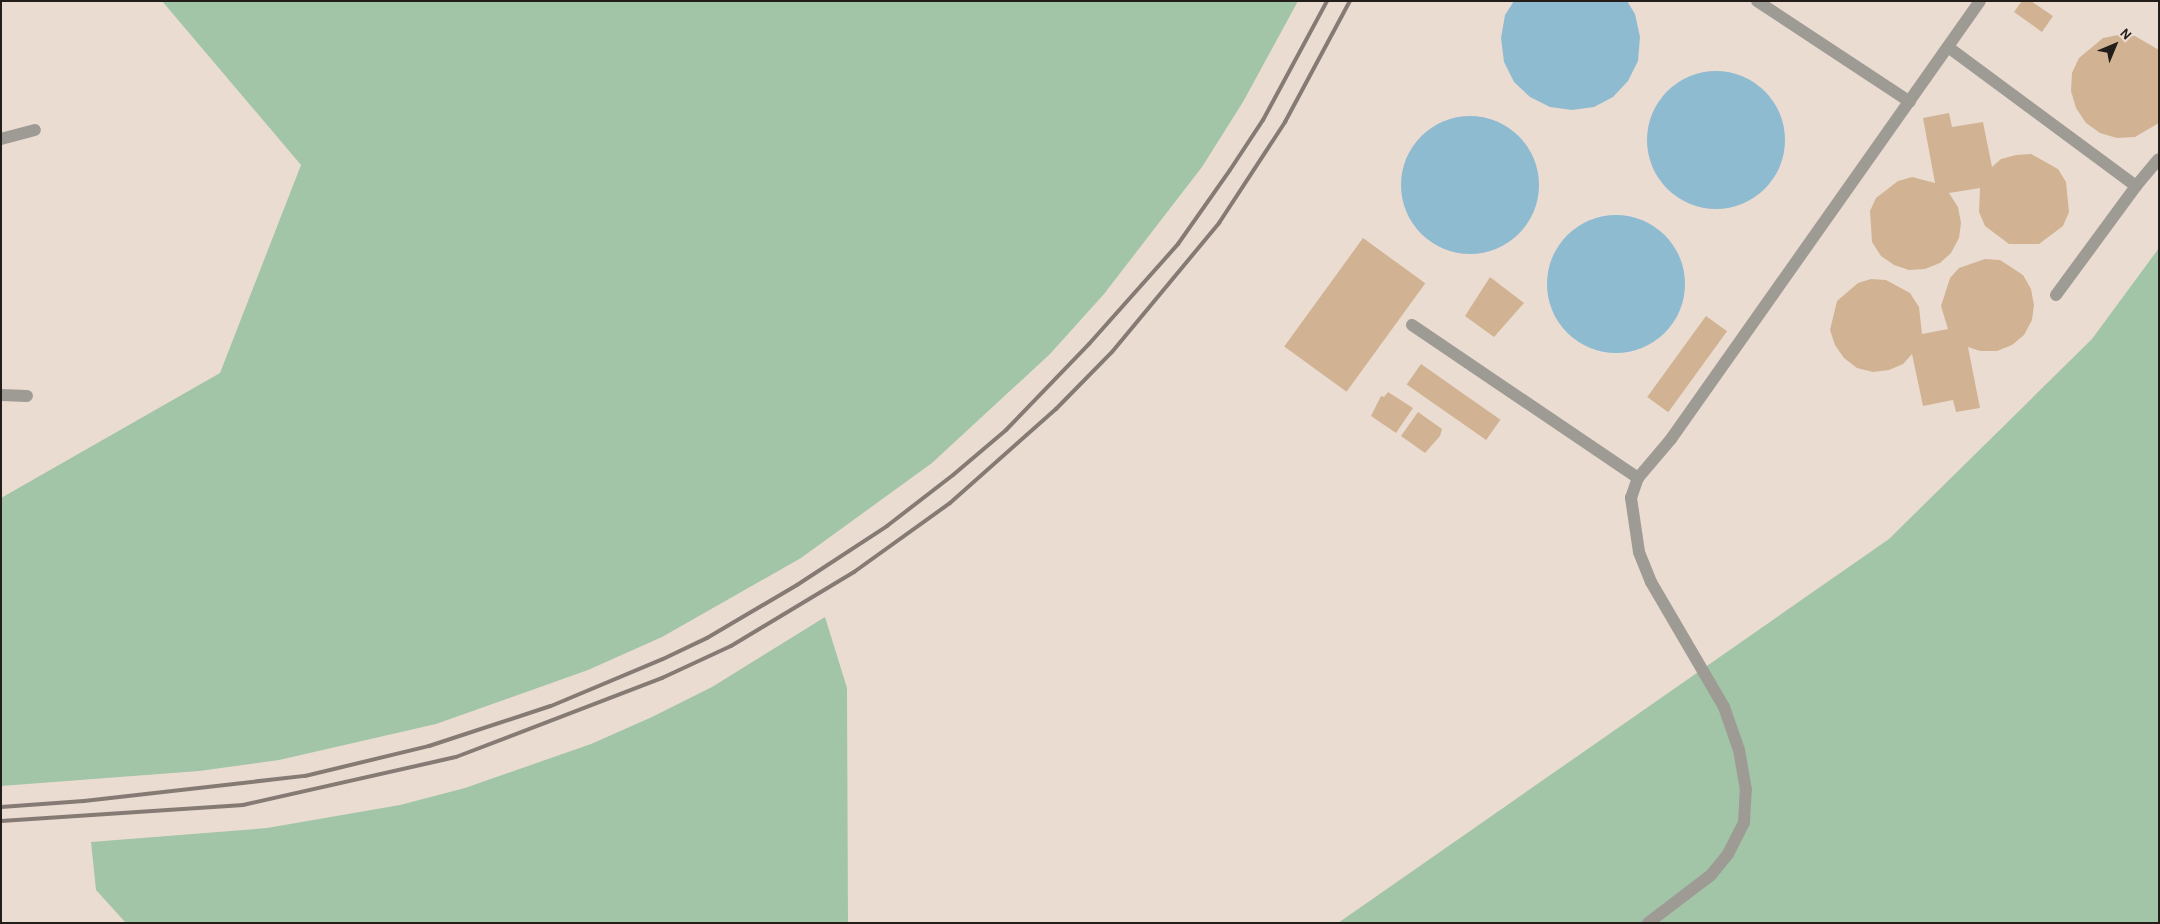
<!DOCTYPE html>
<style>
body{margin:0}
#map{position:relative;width:2160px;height:924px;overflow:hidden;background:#ebdcd2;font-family:"Alegreya Sans",sans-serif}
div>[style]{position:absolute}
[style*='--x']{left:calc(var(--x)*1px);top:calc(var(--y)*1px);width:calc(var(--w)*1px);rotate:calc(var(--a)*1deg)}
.green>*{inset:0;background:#a2c5a8}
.water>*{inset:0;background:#8fbbd1}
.round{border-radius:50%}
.building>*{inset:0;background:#d1b393;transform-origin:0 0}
.lane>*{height:12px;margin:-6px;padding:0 6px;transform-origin:6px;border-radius:6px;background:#9e9b95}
.rail>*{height:4px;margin:-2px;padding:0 2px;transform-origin:2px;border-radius:2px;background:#857b74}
span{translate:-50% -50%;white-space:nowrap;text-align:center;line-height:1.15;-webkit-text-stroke:4px #ebdcd2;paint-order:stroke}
.frame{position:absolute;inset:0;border:2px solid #231e1a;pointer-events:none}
.north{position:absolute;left:2090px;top:20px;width:50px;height:50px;-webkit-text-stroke:4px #ebdcd2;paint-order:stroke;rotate:45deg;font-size:14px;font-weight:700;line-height:20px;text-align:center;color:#231e1a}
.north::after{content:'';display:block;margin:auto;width:18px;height:22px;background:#231e1a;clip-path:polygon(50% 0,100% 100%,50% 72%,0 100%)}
</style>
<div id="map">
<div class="green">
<div style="clip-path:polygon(162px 1px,1298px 1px,1243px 102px,1202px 167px,1104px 294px,1050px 354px,932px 463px,801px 558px,662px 637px,588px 670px,436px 724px,279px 760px,199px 771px,1px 786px,1px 498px,220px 373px,301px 165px)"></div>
<div style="clip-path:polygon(2159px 248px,2159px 923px,1338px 923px,1889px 539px,2092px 339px)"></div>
<div style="clip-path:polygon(825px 617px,847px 688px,848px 923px,126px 923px,96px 890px,91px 842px,267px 828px,400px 805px,465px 788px,591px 744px,652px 717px,712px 687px)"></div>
</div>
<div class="water">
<div style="clip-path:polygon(1514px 1px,1627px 1px,1635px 14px,1640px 37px,1638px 61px,1628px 81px,1613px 97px,1594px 107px,1572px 110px,1550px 107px,1530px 97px,1514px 82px,1504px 62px,1501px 38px,1505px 15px)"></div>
<div class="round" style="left:1647px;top:71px;width:138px;height:138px"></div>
<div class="round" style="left:1401px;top:116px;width:138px;height:138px"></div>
<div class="round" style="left:1547px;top:215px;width:138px;height:138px"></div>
</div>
<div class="building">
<div style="clip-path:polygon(2022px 1px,2031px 1px,2053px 16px,2042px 32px,2014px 12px)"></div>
<div style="clip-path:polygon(2118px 35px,2135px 36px,2159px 50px,2159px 123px,2135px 137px,2117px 138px,2100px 133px,2086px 123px,2076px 108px,2071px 91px,2072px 73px,2079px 58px,2103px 38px)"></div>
<div style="clip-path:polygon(1949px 113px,1952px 127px,1983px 122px,1992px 167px,2001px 159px,2016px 155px,2031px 154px,2058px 169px,2066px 182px,2069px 212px,2063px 226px,2039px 244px,2009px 244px,1985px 226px,1979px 212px,1980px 188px,1949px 193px,1958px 207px,1961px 223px,1959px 238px,1951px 253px,1940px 263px,1925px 269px,1909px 270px,1894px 265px,1881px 256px,1872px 242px,1870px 211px,1876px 198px,1898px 181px,1912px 177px,1935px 183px,1923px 118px)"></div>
<div style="left:1363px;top:238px;width:77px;height:134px;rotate:36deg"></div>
<div style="clip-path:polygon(1985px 259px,2000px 260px,2023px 275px,2031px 289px,2034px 305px,2032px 320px,2024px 335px,2012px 345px,1997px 351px,1980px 351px,1968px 347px,1980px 408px,1956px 412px,1953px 400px,1923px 406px,1912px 354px,1903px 364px,1889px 370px,1873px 372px,1857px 368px,1844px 358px,1835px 345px,1830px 330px,1837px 301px,1858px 283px,1871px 279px,1886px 280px,1910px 293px,1919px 307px,1922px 334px,1948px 329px,1941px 306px,1950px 278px,1959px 268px)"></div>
<div style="clip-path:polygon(1490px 277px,1524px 303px,1494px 337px,1465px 316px)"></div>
<div style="left:1706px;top:316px;width:26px;height:100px;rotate:36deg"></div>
<div style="left:1421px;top:364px;width:97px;height:25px;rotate:35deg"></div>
<div style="clip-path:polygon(1388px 392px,1413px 408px,1396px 433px,1371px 416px,1381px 396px,1384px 397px)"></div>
<div style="clip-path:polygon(1418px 412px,1442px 429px,1440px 436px,1425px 453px,1401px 436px)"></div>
</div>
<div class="lane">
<div style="--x:1757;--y:1;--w:183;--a:33.4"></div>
<div style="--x:1948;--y:47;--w:234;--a:36.5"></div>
<div style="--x:2136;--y:186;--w:35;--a:-50"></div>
<div style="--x:1;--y:139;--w:35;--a:-15"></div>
<div style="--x:2056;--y:295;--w:135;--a:-53.7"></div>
<div style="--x:1412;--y:325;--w:273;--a:34.1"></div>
<div style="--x:1;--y:395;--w:26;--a:2"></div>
<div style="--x:1648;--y:923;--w:79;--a:-37.3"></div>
<div style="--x:1711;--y:875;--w:27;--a:-51"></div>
<div style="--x:1728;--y:854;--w:35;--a:-63"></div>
<div style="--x:1744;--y:823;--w:33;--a:-87"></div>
<div style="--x:1746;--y:790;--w:41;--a:-99.9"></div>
<div style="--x:1739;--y:750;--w:46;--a:-109.2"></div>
<div style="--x:1724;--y:707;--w:145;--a:-120.3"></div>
<div style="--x:1651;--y:582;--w:32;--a:-112"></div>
<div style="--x:1639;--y:552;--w:55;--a:-98.4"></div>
<div style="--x:1631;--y:498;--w:21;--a:-71"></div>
<div style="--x:1638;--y:478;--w:51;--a:-49.8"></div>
<div style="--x:1671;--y:439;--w:536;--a:-54.8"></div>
</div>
<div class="rail">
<div style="--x:1;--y:807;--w:83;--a:-4.1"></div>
<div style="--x:84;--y:801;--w:222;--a:-6.5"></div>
<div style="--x:305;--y:776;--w:128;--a:-13.6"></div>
<div style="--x:429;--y:746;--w:128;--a:-18.2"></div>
<div style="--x:551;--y:706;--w:121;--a:-22.8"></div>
<div style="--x:663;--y:659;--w:49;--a:-25.5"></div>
<div style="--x:707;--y:638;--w:104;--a:-30.5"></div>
<div style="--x:797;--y:585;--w:108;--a:-33.2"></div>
<div style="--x:887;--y:526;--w:83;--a:-37.7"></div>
<div style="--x:953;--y:475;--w:70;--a:-40.3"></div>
<div style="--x:1006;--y:430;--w:120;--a:-46"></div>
<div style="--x:1089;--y:344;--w:134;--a:-48.3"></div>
<div style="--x:1178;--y:244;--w:90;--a:-54.9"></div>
<div style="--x:1230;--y:170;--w:60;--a:-56.6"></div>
<div style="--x:1263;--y:120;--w:135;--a:-61.7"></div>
<div style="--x:1;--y:821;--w:243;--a:-3.8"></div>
<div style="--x:243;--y:805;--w:218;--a:-12.7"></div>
<div style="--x:456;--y:757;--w:221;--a:-21"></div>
<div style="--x:662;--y:678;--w:76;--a:-24.9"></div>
<div style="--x:731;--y:646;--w:144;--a:-31"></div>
<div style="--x:854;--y:572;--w:118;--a:-35.7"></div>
<div style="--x:950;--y:503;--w:142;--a:-41.6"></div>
<div style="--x:1056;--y:409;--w:80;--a:-45.5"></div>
<div style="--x:1112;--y:352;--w:168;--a:-50.3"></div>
<div style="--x:1219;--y:223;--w:121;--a:-56.8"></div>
<div style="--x:1285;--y:122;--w:137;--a:-61.8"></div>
</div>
<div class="frame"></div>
<div class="north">N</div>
</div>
